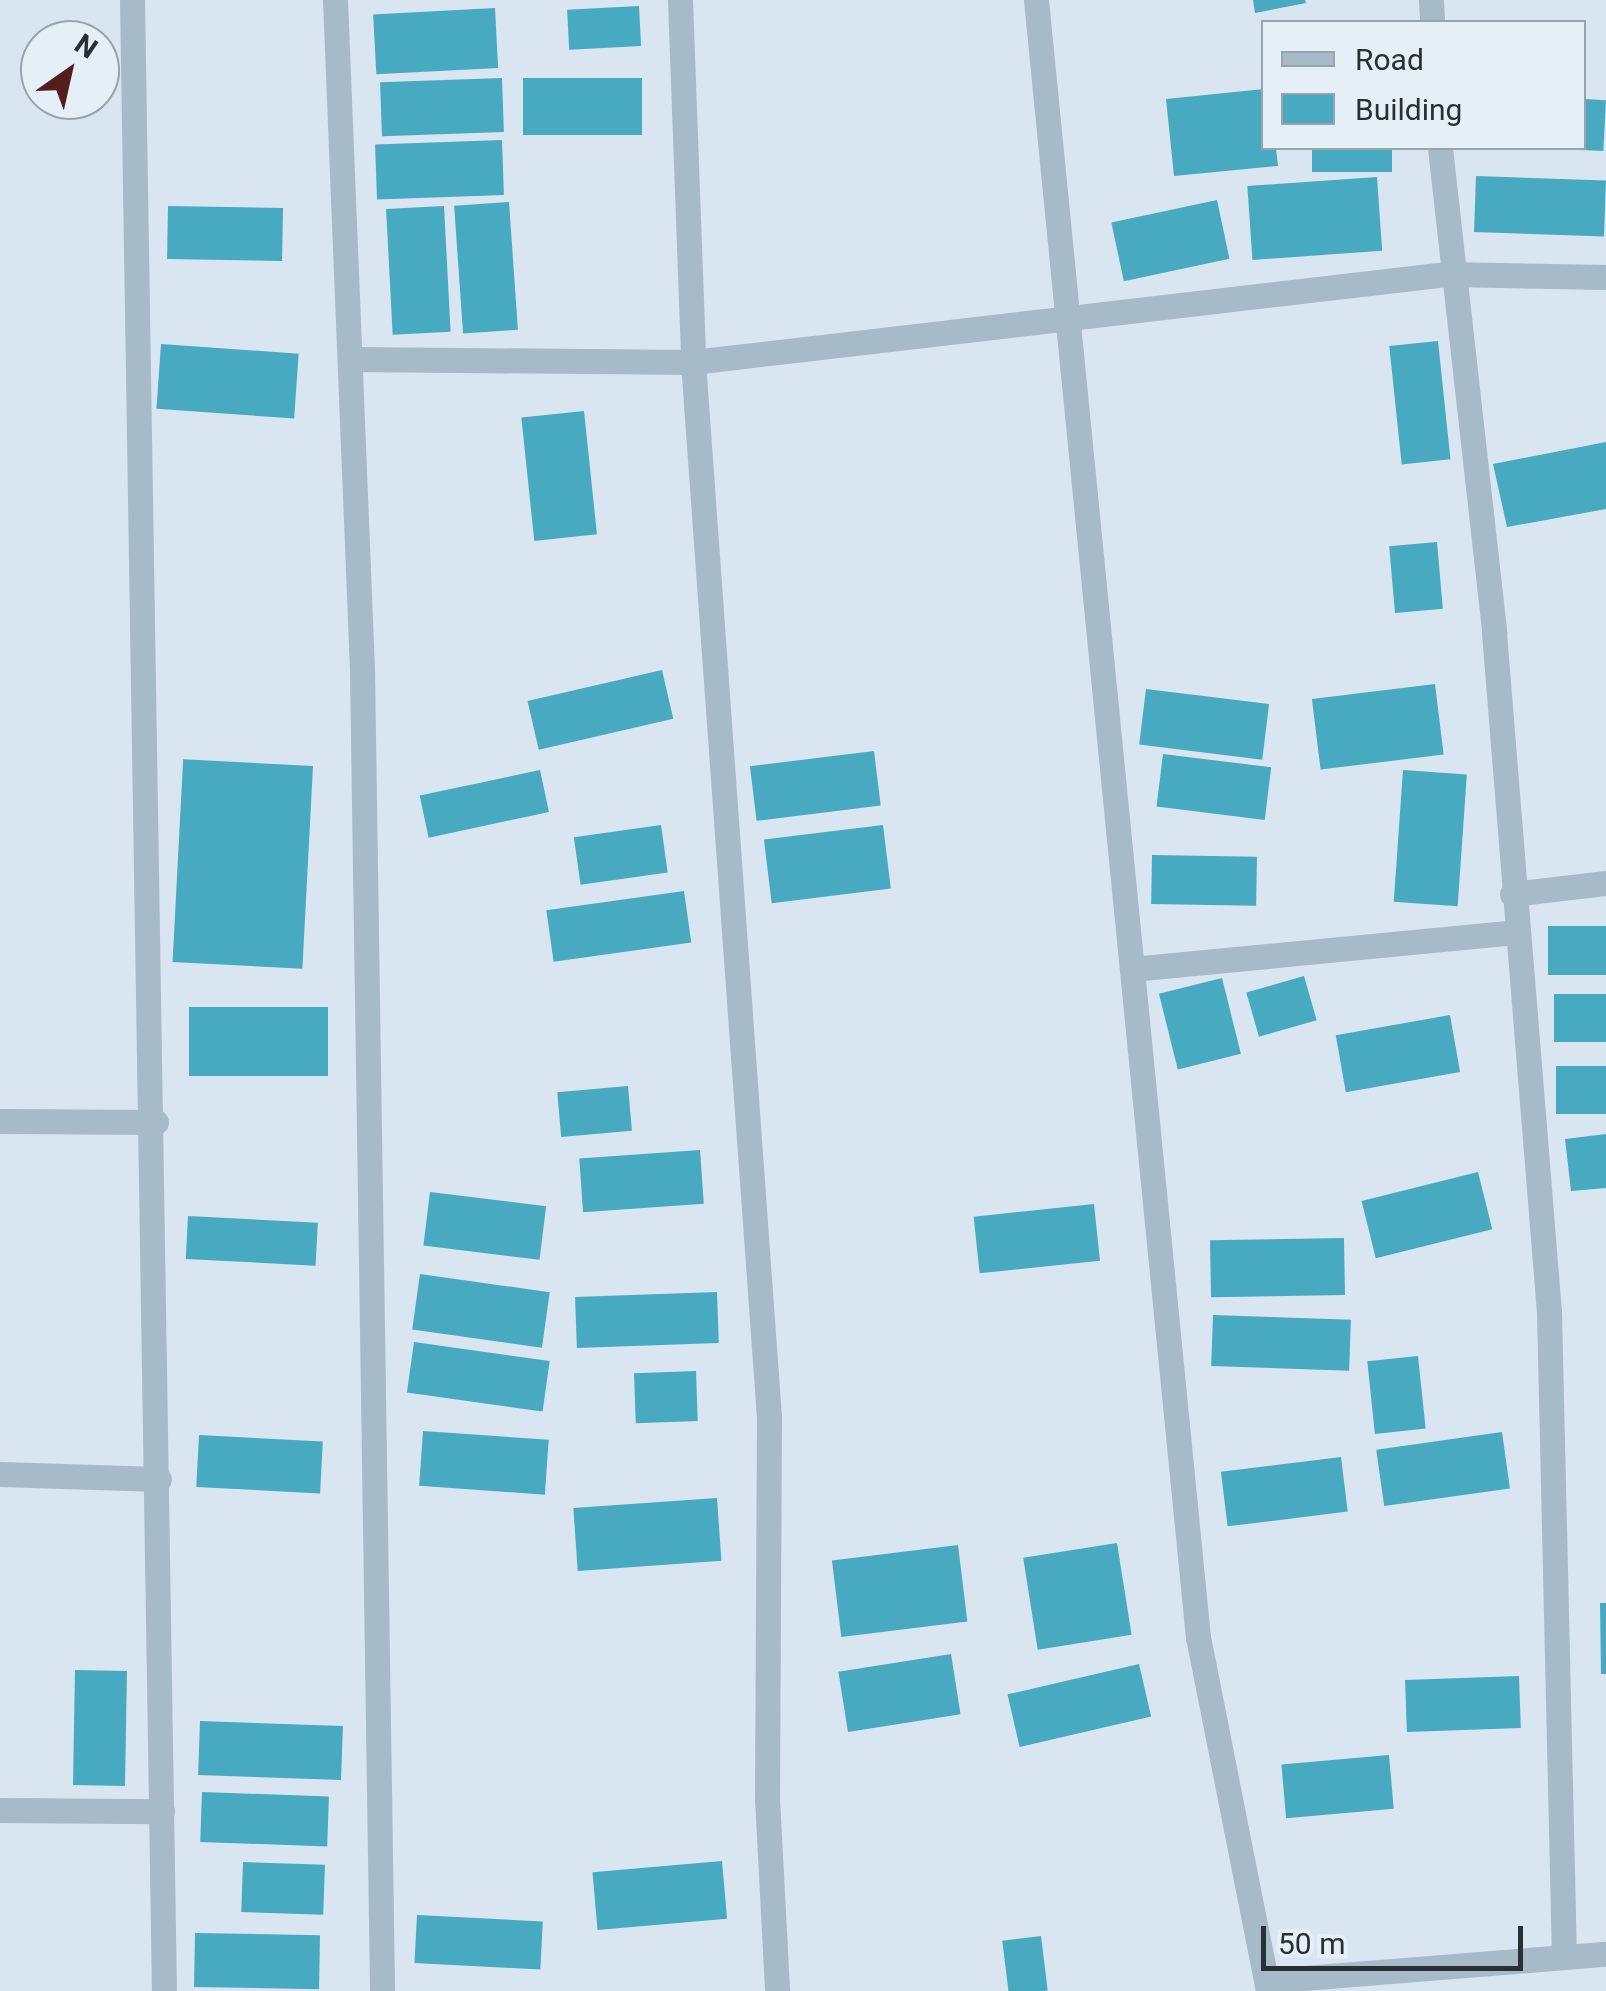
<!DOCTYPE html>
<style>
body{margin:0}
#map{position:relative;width:1606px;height:1991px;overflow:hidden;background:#d9e5f0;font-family:Roboto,sans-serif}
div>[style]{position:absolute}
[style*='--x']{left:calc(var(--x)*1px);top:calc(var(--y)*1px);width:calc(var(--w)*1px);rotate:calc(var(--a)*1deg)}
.building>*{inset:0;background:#47aac0;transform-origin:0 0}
.minor>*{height:25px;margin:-12.5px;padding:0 12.5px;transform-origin:12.5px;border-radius:12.5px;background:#a6bac7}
span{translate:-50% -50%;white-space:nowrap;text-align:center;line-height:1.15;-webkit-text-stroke:9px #e5eff8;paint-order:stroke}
.legend{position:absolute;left:1261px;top:20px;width:325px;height:130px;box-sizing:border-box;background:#e5eff8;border:2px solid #99a3aa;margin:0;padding:12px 18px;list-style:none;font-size:30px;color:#273034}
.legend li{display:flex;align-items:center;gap:20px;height:50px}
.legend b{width:50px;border:2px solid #99a3aa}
.north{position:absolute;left:20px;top:20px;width:100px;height:100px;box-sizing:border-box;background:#e5eff8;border:2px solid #99a3aa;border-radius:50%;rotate:34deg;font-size:28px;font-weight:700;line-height:40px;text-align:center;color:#273034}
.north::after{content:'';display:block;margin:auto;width:35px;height:45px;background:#531e1e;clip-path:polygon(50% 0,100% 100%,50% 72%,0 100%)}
.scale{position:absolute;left:1261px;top:1926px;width:262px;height:45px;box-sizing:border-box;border:5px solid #273034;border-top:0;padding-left:12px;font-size:30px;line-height:35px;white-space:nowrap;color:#273034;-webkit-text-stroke:8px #e5eff8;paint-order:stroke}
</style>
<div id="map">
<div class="building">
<div style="clip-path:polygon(1253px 0,1305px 0,1306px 3px,1255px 13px)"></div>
<div style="left:639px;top:6px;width:40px;height:72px;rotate:87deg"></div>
<div style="left:495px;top:8px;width:60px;height:122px;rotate:87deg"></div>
<div style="left:502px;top:78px;width:54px;height:122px;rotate:88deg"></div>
<div style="left:523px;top:78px;width:119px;height:57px"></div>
<div style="clip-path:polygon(1264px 89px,1264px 148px,1276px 148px,1278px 166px,1174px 176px,1166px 99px)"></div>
<div style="left:1584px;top:99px;width:22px;height:51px;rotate:3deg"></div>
<div style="left:502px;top:140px;width:55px;height:127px;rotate:88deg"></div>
<div style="left:1312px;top:148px;width:80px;height:24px"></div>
<div style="left:1476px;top:176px;width:130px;height:56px;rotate:2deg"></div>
<div style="left:1377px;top:177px;width:74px;height:130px;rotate:86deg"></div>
<div style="left:1217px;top:200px;width:60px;height:108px;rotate:78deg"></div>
<div style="left:509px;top:202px;width:128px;height:55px;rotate:86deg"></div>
<div style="left:168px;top:206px;width:115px;height:53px;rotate:1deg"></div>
<div style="left:444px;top:206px;width:126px;height:58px;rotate:87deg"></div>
<div style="left:1438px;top:341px;width:119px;height:49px;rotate:84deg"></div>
<div style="left:161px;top:344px;width:138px;height:65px;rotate:4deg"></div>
<div style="left:584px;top:411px;width:124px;height:63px;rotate:84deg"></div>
<div style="clip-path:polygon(1606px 442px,1606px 509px,1507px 527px,1493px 464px)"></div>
<div style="left:1437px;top:542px;width:67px;height:48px;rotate:85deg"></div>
<div style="left:662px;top:670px;width:50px;height:138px;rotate:77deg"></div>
<div style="left:1435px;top:684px;width:71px;height:124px;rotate:83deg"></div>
<div style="left:1146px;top:689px;width:124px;height:56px;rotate:7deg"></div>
<div style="left:874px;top:751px;width:55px;height:125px;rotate:83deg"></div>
<div style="left:1163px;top:754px;width:109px;height:53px;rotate:7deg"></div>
<div style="left:313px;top:766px;width:203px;height:130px;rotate:93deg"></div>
<div style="left:540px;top:770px;width:43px;height:123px;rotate:78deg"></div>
<div style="left:1403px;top:770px;width:64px;height:132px;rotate:4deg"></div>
<div style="left:661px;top:825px;width:48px;height:88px;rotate:82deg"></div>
<div style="left:883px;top:825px;width:64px;height:120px;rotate:83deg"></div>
<div style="left:1152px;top:855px;width:105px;height:49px;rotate:1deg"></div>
<div style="left:684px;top:891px;width:52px;height:139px;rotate:82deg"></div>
<div style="left:1606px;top:926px;width:49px;height:58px;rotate:90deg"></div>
<div style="left:1304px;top:976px;width:46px;height:60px;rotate:74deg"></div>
<div style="left:1222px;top:978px;width:78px;height:65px;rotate:76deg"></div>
<div style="left:1606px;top:994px;width:48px;height:52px;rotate:90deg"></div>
<div style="left:189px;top:1007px;width:139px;height:69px"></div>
<div style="left:1450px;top:1015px;width:58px;height:116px;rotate:80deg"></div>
<div style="left:1606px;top:1066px;width:48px;height:50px;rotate:90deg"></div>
<div style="left:628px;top:1086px;width:45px;height:71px;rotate:85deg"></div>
<div style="clip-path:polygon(1606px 1134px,1606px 1188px,1571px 1191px,1565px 1139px)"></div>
<div style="left:700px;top:1150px;width:54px;height:121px;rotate:86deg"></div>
<div style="left:1478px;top:1172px;width:59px;height:120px;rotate:76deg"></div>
<div style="left:430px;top:1192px;width:117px;height:54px;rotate:7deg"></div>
<div style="left:1094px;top:1204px;width:57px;height:121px;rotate:84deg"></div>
<div style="left:188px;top:1216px;width:130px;height:43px;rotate:3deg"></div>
<div style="left:1344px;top:1238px;width:57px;height:134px;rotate:89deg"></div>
<div style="left:420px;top:1274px;width:131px;height:56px;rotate:8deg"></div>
<div style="left:717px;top:1292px;width:51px;height:142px;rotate:88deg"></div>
<div style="left:1213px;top:1315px;width:138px;height:51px;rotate:2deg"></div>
<div style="left:414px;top:1342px;width:137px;height:51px;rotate:8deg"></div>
<div style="left:1418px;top:1356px;width:73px;height:51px;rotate:84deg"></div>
<div style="left:696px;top:1371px;width:50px;height:62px;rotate:88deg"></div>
<div style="left:423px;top:1431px;width:126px;height:55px;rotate:4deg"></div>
<div style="left:1502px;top:1432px;width:57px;height:127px;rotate:82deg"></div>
<div style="left:199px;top:1435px;width:124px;height:52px;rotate:3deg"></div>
<div style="left:1341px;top:1457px;width:55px;height:121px;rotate:83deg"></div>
<div style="left:717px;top:1498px;width:63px;height:144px;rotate:86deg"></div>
<div style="left:1117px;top:1543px;width:93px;height:95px;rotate:81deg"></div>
<div style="left:958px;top:1545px;width:77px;height:127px;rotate:83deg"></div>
<div style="clip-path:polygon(1600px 1603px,1606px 1603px,1606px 1674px,1601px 1674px)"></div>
<div style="left:951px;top:1654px;width:61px;height:114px;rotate:81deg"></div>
<div style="left:1139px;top:1664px;width:54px;height:135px;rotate:77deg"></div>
<div style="left:75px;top:1670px;width:52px;height:115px;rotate:1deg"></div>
<div style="left:1519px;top:1676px;width:52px;height:114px;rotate:88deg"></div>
<div style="left:200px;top:1721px;width:143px;height:54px;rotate:2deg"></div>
<div style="left:1389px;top:1755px;width:54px;height:108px;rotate:85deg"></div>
<div style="left:202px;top:1792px;width:127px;height:50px;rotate:2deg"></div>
<div style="left:722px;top:1861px;width:58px;height:130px;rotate:85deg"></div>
<div style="left:243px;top:1862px;width:82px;height:50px;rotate:2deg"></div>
<div style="left:417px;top:1915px;width:126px;height:48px;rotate:3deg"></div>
<div style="left:195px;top:1933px;width:125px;height:54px;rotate:1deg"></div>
<div style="left:1041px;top:1936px;width:55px;height:39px;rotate:83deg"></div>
</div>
<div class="minor">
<div style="--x:132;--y:0;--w:1991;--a:89.08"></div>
<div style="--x:335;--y:0;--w:671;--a:87.69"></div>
<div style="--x:362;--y:670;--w:1321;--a:89.13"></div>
<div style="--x:680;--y:0;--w:362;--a:87.9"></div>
<div style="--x:693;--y:362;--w:1057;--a:85.88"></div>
<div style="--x:769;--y:1416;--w:382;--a:90.3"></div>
<div style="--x:767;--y:1798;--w:193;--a:87"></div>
<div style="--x:1036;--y:0;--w:1645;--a:84.35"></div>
<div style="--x:1198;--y:1637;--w:361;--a:78.8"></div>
<div style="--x:1431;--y:0;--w:22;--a:87"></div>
<div style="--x:1440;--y:148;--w:488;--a:83.6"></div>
<div style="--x:1494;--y:633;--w:681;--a:85.37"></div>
<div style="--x:1549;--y:1312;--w:644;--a:88.67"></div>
<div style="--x:351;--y:359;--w:342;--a:0.5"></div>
<div style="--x:693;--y:362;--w:759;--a:-6.66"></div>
<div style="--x:1447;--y:274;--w:159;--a:1.1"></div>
<div style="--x:1512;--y:894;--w:95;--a:-6.7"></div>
<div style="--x:1132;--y:969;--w:385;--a:-5.5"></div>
<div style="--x:0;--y:1121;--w:156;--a:0.4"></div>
<div style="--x:0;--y:1474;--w:159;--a:1.8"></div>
<div style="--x:0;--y:1810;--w:162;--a:0.4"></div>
<div style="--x:1267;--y:1981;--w:340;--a:-4.6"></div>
</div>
<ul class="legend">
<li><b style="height:12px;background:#a6bac7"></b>Road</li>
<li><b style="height:28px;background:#47aac0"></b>Building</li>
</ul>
<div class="north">N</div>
<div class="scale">50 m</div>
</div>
